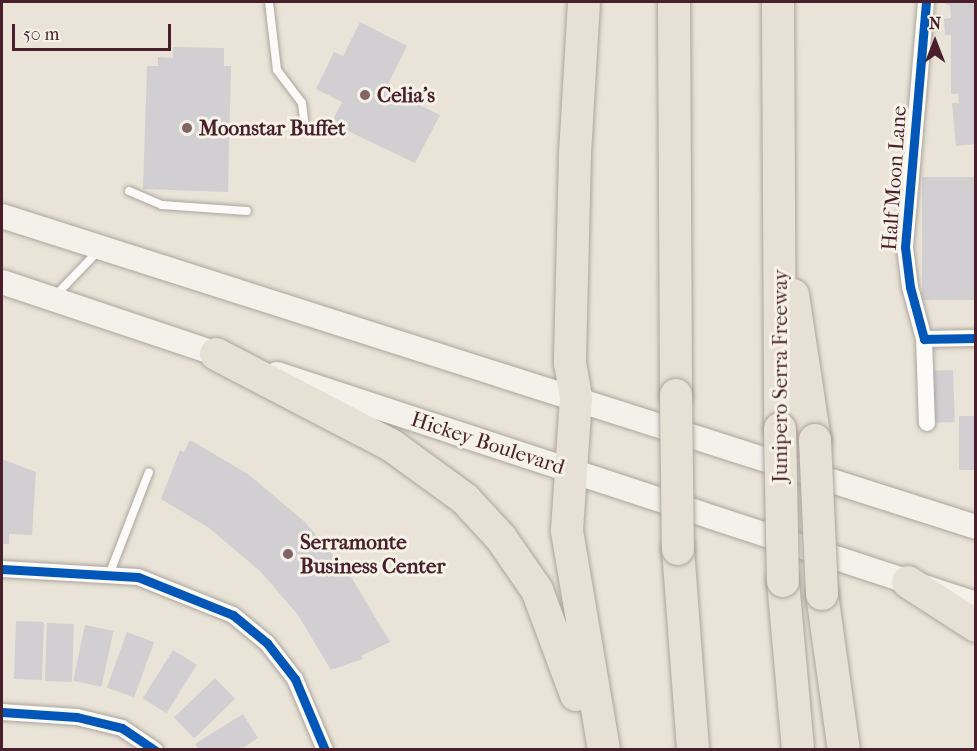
<!DOCTYPE html>
<style>
body{margin:0}
#map{position:relative;width:977px;height:751px;overflow:hidden;background:#e9e4d7;font-family:"IM FELL French Canon",serif}
div>[style]{position:absolute}
[style*='--x']{left:calc(var(--x)*1px);top:calc(var(--y)*1px);width:calc(var(--w)*1px);rotate:calc(var(--a)*1deg)}
.building>*{inset:0;background:#d2cfd2;transform-origin:0 0}
.roads{filter:drop-shadow(0 0 2px #aca49e) drop-shadow(0 0 2px #aca49e)}
.service>*{height:8px;margin:-4px;padding:0 4px;transform-origin:4px;border-radius:4px;background:#fcfbf9}
.minor>*{height:16px;margin:-8px;padding:0 8px;transform-origin:8px;border-radius:8px;background:#fcfbf9}
.secondary>*{height:24px;margin:-12px;padding:0 12px;transform-origin:12px;border-radius:12px;background:#f4f1eb}
.motorway>*{height:32px;margin:-16px;padding:0 16px;transform-origin:16px;border-radius:16px;background:#e7e1d5}
.bridges{filter:drop-shadow(0 0 2px #aca49e) drop-shadow(0 0 2px #aca49e)}
.motorway-bridge>*{height:32px;margin:-16px;padding:0 16px;transform-origin:16px;border-radius:16px;background:#e7e1d5}
.cycleway>*{height:9px;margin:-4.5px;padding:0 4.5px;transform-origin:4.5px;border-radius:4.5px;background:#0057b8}
.dots>*{width:16px;height:16px;translate:-50% -50%;box-sizing:border-box;border:3px solid #f7f3e8;border-radius:50%}
span{translate:-50% -50%;white-space:nowrap;text-align:center;line-height:1.15;-webkit-text-stroke:6px #f7f3e8;paint-order:stroke}
.poi-label{font-size:21px;color:#4a1f2b;font-weight:700}
.left{translate:0 -50%;text-align:left}
.street-label{font-size:21px;color:#4a1f2b}
.frame{position:absolute;inset:0;border:3px solid #4a1f2b;pointer-events:none}
.north{position:absolute;left:905px;top:12px;width:60px;height:60px;-webkit-text-stroke:4px #f7f3e8;paint-order:stroke;rotate:0deg;font-size:16px;font-weight:700;line-height:24px;text-align:center;color:#4a1f2b}
.north::after{content:'';display:block;margin:auto;width:21px;height:27px;background:#4a1f2b;clip-path:polygon(50% 0,100% 100%,50% 72%,0 100%)}
.scale{position:absolute;left:12px;top:24px;width:159px;height:27px;box-sizing:border-box;border:3px solid #4a1f2b;border-top:0;padding-left:8px;font-size:18px;line-height:21px;white-space:nowrap;color:#4a1f2b;-webkit-text-stroke:4px #f7f3e8;paint-order:stroke}
</style>
<div id="map">
<div class="building">
<div style="clip-path:polygon(942px 2px,976px 2px,976px 144px,956px 146px,952px 103px,959px 103px,958px 94px,951px 94px,951px 35px,945px 35px,944px 19px,951px 18px,950px 6px)"></div>
<div style="clip-path:polygon(360px 22px,407px 46px,386px 88px,440px 115px,415px 163px,331px 123px,342px 102px,316px 89px,334px 52px,343px 56px)"></div>
<div style="clip-path:polygon(173px 47px,224px 48px,224px 66px,231px 66px,228px 192px,143px 189px,147px 66px,158px 66px,158px 57px,173px 58px)"></div>
<div style="left:922px;top:177px;width:54px;height:123px"></div>
<div style="left:953px;top:370px;width:52px;height:22px;rotate:88deg"></div>
<div style="left:959px;top:416px;width:17px;height:54px"></div>
<div style="clip-path:polygon(190px 440px,248px 474px,305px 522px,350px 575px,390px 642px,361px 656px,363px 659px,331px 670px,298px 615px,261px 572px,209px 528px,161px 499px,180px 450px,184px 452px)"></div>
<div style="clip-path:polygon(2px 459px,36px 472px,32px 535px,9px 534px,9px 544px,2px 544px)"></div>
<div style="left:16px;top:621px;width:28px;height:58px;rotate:2deg"></div>
<div style="left:47px;top:623px;width:27px;height:58px;rotate:2deg"></div>
<div style="left:85px;top:625px;width:29px;height:57px;rotate:12deg"></div>
<div style="left:127px;top:632px;width:29px;height:59px;rotate:20deg"></div>
<div style="left:173px;top:650px;width:28px;height:57px;rotate:32deg"></div>
<div style="left:215px;top:678px;width:29px;height:57px;rotate:46deg"></div>
<div style="clip-path:polygon(243px 714px,258px 738px,240px 750px,199px 750px,195px 744px)"></div>
</div>
<div class="roads">
<div class="service">
<div style="--x:269;--y:2;--w:68;--a:83.3"></div>
<div style="--x:277;--y:70;--w:41;--a:52.9"></div>
<div style="--x:302;--y:103;--w:25;--a:83"></div>
<div style="--x:129;--y:191;--w:36;--a:23"></div>
<div style="--x:162;--y:205;--w:85;--a:4"></div>
<div style="--x:53;--y:298;--w:65;--a:-46.2"></div>
<div style="--x:109;--y:575;--w:110;--a:-68.8"></div>
</div>
<div class="minor">
<div style="--x:926;--y:2;--w:246;--a:94.9"></div>
<div style="--x:905;--y:247;--w:40;--a:82.9"></div>
<div style="--x:910;--y:287;--w:54;--a:74.9"></div>
<div style="--x:924;--y:339;--w:52;--a:-1.1"></div>
<div style="--x:924;--y:339;--w:84;--a:88"></div>
<div style="--x:2;--y:569;--w:136;--a:3.4"></div>
<div style="--x:138;--y:577;--w:102;--a:21.8"></div>
<div style="--x:233;--y:615;--w:44;--a:39.5"></div>
<div style="--x:267;--y:643;--w:46;--a:52.1"></div>
<div style="--x:295;--y:679;--w:77;--a:67.1"></div>
<div style="--x:2;--y:712;--w:75;--a:3.8"></div>
<div style="--x:77;--y:717;--w:46;--a:13.7"></div>
<div style="--x:122;--y:728;--w:40;--a:34"></div>
</div>
<div class="secondary">
<div style="--x:2;--y:216;--w:1022;--a:17.71"></div>
<div style="--x:2;--y:282;--w:243;--a:18.5"></div>
<div style="--x:277;--y:374;--w:736;--a:18.21"></div>
</div>
<div class="motorway">
<div style="--x:584;--y:2;--w:152;--a:93.4"></div>
<div style="--x:575;--y:154;--w:209;--a:91.4"></div>
<div style="--x:570;--y:363;--w:36;--a:80"></div>
<div style="--x:576;--y:398;--w:133;--a:93.9"></div>
<div style="--x:567;--y:531;--w:222;--a:80.4"></div>
<div style="--x:674;--y:2;--w:393;--a:89.7"></div>
<div style="--x:778;--y:2;--w:427;--a:89.7"></div>
<div style="--x:793;--y:295;--w:147;--a:81.4"></div>
<div style="--x:216;--y:354;--w:197;--a:27.5"></div>
<div style="--x:391;--y:445;--w:92;--a:36.1"></div>
<div style="--x:465;--y:499;--w:53;--a:47.3"></div>
<div style="--x:501;--y:538;--w:63;--a:55.3"></div>
<div style="--x:537;--y:590;--w:112;--a:69.6"></div>
<div style="--x:678;--y:549;--w:202;--a:85.7"></div>
<div style="--x:783;--y:581;--w:170;--a:84.9"></div>
<div style="--x:908;--y:582;--w:81;--a:32.9"></div>
<div style="--x:822;--y:594;--w:158;--a:82"></div>
</div>
</div>
<div class="bridges">
<div class="motorway-bridge">
<div style="--x:676;--y:395;--w:154;--a:89.3"></div>
<div style="--x:780;--y:429;--w:152;--a:88.9"></div>
<div style="--x:815;--y:440;--w:154;--a:87.4"></div>
</div>
</div>
<div class="cycleway">
<div style="--x:926;--y:2;--w:246;--a:94.9"></div>
<div style="--x:905;--y:247;--w:40;--a:82.9"></div>
<div style="--x:910;--y:287;--w:54;--a:74.9"></div>
<div style="--x:924;--y:339;--w:52;--a:-1.1"></div>
<div style="--x:2;--y:569;--w:136;--a:3.4"></div>
<div style="--x:138;--y:577;--w:102;--a:21.8"></div>
<div style="--x:233;--y:615;--w:44;--a:39.5"></div>
<div style="--x:267;--y:643;--w:46;--a:52.1"></div>
<div style="--x:295;--y:679;--w:77;--a:67.1"></div>
<div style="--x:2;--y:712;--w:75;--a:3.8"></div>
<div style="--x:77;--y:717;--w:46;--a:13.7"></div>
<div style="--x:122;--y:728;--w:40;--a:34"></div>
</div>
<div class="dots">
<div style="left:365px;top:95px;background:#826467"></div>
<div style="left:187px;top:128px;background:#826467"></div>
<div style="left:288px;top:554px;background:#826467"></div>
</div>
<div class="poi-label">
<span class="left" style="left:377px;top:95px">Celia's</span>
<span class="left" style="left:199px;top:128px">Moonstar Buffet</span>
<span class="left" style="left:300px;top:554px">Serramonte<br>Business Center</span>
</div>
<div class="street-label">
<span style="left:894px;top:178px;rotate:-86deg">Half Moon Lane</span>
<span style="left:780px;top:376px;rotate:-90deg">Junipero Serra Freeway</span>
<span style="left:488px;top:443px;rotate:18deg">Hickey Boulevard</span>
</div>
<div class="frame"></div>
<div class="north">N</div>
<div class="scale">50 m</div>
</div>
